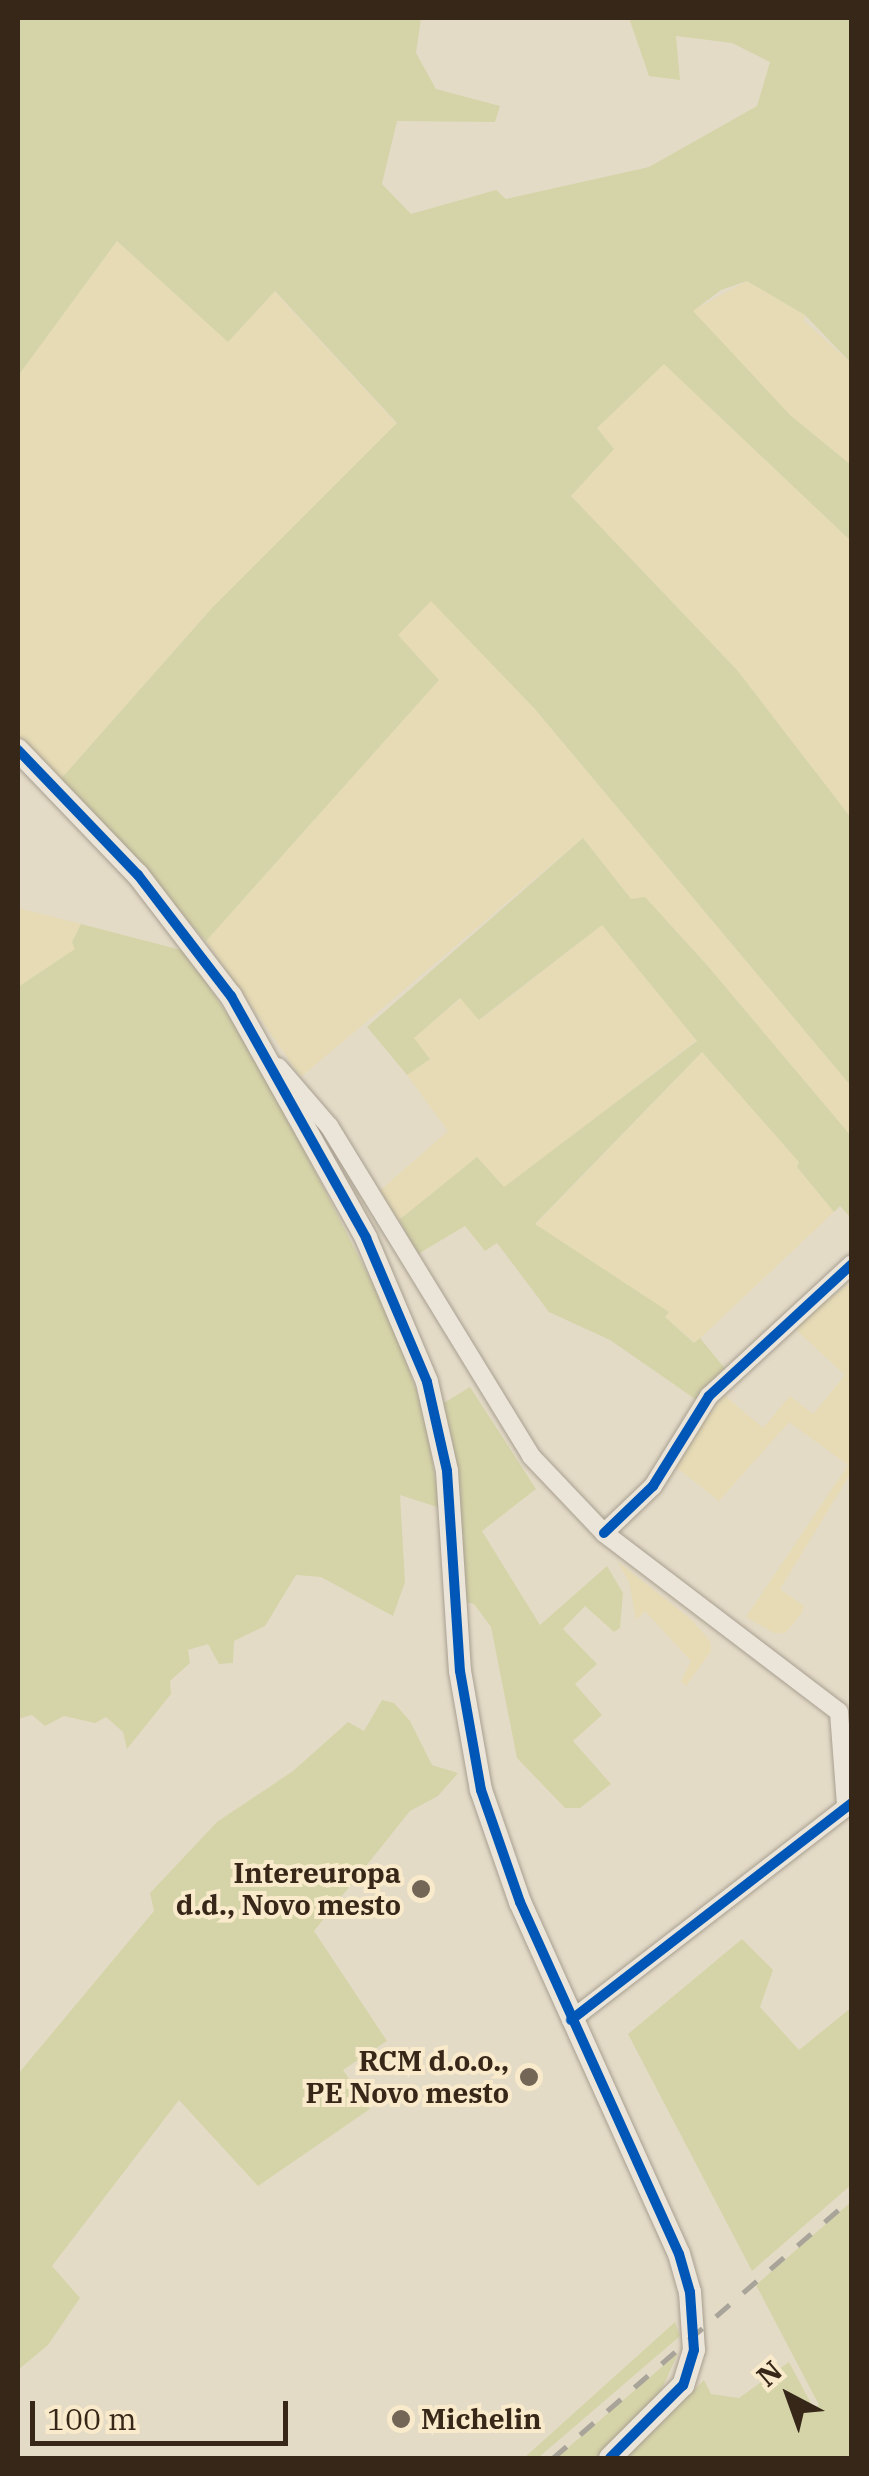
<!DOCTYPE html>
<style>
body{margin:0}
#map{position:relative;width:869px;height:2476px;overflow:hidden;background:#e4dbc7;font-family:"IBM Plex Serif",serif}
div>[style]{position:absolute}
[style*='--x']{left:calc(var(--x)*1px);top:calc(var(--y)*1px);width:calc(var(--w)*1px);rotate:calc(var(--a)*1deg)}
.farmland>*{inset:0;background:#e6dbb5}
.green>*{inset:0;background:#d5d4a8}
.roads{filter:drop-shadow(0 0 2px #a89f91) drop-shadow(0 0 2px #a89f91)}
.minor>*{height:18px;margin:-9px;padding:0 9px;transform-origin:9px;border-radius:9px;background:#ebe5d9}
.tertiary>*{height:22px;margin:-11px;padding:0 11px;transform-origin:11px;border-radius:11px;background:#ebe5d9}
.rail>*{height:5px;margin-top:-2.5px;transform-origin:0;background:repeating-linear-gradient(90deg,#a9a49a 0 18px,transparent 0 36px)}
.cycleway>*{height:10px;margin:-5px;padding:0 5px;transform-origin:5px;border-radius:5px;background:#0057b8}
.dots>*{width:28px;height:28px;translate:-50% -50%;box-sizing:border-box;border:5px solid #f8eaca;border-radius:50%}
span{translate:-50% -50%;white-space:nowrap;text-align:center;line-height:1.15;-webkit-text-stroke:8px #f8eaca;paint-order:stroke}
.poi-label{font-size:28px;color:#362719;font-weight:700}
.right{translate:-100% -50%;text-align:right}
.left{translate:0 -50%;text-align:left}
.frame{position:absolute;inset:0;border:20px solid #362719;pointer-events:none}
.north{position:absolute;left:739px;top:2346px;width:100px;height:100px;-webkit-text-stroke:8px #f8eaca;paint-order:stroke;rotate:319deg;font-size:28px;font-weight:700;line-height:40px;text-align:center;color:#362719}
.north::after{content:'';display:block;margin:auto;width:35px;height:45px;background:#362719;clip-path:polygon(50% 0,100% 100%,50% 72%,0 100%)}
.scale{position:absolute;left:30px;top:2401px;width:258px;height:45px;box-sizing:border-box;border:5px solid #362719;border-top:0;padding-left:12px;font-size:30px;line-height:35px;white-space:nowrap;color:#362719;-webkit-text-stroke:8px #f8eaca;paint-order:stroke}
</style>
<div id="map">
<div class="farmland">
<div style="clip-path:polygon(117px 241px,228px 341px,274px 291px,397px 424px,212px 608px,60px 780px,18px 738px,18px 376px)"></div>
<div style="clip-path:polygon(747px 281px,805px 315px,804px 321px,851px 363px,851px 465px,790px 415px,692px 311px)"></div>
<div style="clip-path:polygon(664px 363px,851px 541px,851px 818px,737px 670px,571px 496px,613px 449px,597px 428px)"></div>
<div style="clip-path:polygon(431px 600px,534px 708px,851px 1086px,851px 1136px,706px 964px,631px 900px,583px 838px,301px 1077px,206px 941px,439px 680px,397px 635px)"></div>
<div style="clip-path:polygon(18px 908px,81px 924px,72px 942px,76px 949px,18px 987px)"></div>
<div style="clip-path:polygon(602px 925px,697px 1040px,504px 1188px,477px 1158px,399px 1220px,377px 1193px,448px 1131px,407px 1075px,430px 1059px,413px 1038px,461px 998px,480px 1020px)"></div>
<div style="clip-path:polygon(702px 1052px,800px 1162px,797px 1167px,834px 1212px,695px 1343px,664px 1316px,668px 1312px,535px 1225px)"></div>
<div style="clip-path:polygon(851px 1282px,851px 1473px,780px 1589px,804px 1606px,802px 1613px,785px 1633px,774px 1633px,746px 1617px,848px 1465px,789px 1422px,719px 1501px,672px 1464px,724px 1395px,763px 1428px,790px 1396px,813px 1414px,845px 1375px,793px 1327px)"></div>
<div style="clip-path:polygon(617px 1561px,692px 1620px,710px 1641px,711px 1651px,686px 1686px,681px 1681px,691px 1661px,645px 1611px,636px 1620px,629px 1582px)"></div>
</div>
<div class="green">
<div style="clip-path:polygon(18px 18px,421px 18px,416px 53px,436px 89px,500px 106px,495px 122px,397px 121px,382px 184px,411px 214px,496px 190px,506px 199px,649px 167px,757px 106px,770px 62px,732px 43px,676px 36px,680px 80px,649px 76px,629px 18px,851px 18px,851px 363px,805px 315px,747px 281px,721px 290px,693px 311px,790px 415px,851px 465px,851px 541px,664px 364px,597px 428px,614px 449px,571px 496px,737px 670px,851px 818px,851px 1086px,534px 708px,431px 601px,398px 635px,439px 680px,206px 941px,60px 780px,212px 608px,397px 423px,275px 291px,228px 342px,117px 241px,18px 376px)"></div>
<div style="clip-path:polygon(583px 838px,631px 899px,645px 897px,706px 964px,851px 1136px,851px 1218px,840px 1206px,834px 1212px,797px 1167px,799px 1162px,702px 1052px,535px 1224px,669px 1312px,665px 1317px,694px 1343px,700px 1338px,727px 1371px,698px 1401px,610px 1340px,549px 1312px,497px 1243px,485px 1251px,465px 1226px,418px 1254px,399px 1220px,477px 1157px,504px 1187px,697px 1041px,602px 925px,479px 1020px,460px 998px,414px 1038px,430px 1059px,407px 1075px,367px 1027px)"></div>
<div style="clip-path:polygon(81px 924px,185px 951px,258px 1060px,389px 1316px,425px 1414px,440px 1508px,400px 1495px,405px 1582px,393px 1616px,321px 1577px,296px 1575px,265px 1626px,234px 1641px,233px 1663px,219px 1664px,208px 1644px,188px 1650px,190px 1663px,170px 1681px,171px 1694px,127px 1749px,123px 1732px,106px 1717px,95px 1723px,64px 1716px,45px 1726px,32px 1715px,18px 1719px,18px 987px,75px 949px,72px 942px)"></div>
<div style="clip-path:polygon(470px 1387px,536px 1489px,482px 1531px,540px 1625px,607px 1566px,623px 1593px,620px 1628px,614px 1632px,585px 1606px,563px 1629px,597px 1664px,575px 1684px,602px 1715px,573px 1741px,611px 1784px,580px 1808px,565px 1808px,517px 1758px,491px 1627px,474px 1604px,462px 1601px,442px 1404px)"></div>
<div style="clip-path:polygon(382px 1700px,394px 1703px,410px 1721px,432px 1765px,458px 1773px,438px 1796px,410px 1811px,314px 1931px,387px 2041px,343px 2070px,370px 2109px,258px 2186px,179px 2100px,52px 2266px,80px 2298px,48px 2345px,18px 2370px,18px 2074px,154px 1911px,150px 1893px,217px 1822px,293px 1771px,348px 1722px,364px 1731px)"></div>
<div style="clip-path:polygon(742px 1939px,773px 1970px,760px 2007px,799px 2050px,852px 2007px,851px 2185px,752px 2271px,628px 2034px)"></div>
<div style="clip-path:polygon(851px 2202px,851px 2458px,625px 2458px,704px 2380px,711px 2394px,739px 2398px,789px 2362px,814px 2409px,819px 2405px,756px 2285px)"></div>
<div style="clip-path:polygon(675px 2322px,680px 2336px,538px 2458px,524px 2458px)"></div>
<div style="clip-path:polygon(678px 2353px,655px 2404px,598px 2458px,556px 2458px)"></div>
</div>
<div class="roads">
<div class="minor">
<div style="--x:278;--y:1067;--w:78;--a:49.2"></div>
<div style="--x:329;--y:1126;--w:387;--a:58.5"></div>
<div style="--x:531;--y:1456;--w:106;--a:46.5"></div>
<div style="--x:604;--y:1533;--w:295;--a:37.3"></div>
<div style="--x:839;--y:1712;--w:93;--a:85.7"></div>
<div style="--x:604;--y:1533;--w:68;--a:-43.8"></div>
<div style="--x:653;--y:1486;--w:106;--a:-58.1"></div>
<div style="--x:709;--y:1396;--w:195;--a:-42.7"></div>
<div style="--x:571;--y:2020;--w:355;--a:-37.7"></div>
</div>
<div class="tertiary">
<div style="--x:18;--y:750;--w:173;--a:46.2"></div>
<div style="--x:138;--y:875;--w:153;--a:52.5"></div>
<div style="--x:231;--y:996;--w:277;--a:60.8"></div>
<div style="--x:366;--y:1238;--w:156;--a:67"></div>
<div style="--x:427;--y:1382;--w:91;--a:77.3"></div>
<div style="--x:447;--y:1471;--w:200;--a:86.3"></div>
<div style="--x:460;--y:1671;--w:121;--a:80"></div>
<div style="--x:481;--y:1790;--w:119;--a:70.8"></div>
<div style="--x:520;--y:1902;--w:386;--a:65.7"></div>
<div style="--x:679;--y:2254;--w:40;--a:74"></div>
<div style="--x:690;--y:2292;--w:58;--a:86.1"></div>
<div style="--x:694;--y:2350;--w:37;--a:107"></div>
<div style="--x:683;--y:2385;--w:103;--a:135"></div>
</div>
</div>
<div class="rail">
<div style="--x:553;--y:2458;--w:396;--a:-41"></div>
</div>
<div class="cycleway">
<div style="--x:18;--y:750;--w:173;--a:46.2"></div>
<div style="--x:138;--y:875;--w:153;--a:52.5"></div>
<div style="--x:231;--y:996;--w:277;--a:60.8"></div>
<div style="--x:366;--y:1238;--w:156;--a:67"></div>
<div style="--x:427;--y:1382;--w:91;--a:77.3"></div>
<div style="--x:447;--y:1471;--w:200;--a:86.3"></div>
<div style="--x:460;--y:1671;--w:121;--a:80"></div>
<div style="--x:481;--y:1790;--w:119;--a:70.8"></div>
<div style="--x:520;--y:1902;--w:386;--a:65.7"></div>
<div style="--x:679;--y:2254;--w:40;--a:74"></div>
<div style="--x:690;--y:2292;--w:58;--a:86.1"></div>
<div style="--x:694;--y:2350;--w:37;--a:107"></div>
<div style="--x:683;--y:2385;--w:103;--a:135"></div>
<div style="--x:604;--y:1533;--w:68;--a:-43.8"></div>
<div style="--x:653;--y:1486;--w:106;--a:-58.1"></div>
<div style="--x:709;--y:1396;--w:195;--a:-42.7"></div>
<div style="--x:571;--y:2020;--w:355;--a:-37.7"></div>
</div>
<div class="dots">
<div style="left:421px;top:1889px;background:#736656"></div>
<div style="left:529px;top:2077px;background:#736656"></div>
<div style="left:401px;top:2419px;background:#736656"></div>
</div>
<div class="poi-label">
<span class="right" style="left:401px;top:1889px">Intereuropa<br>d.d., Novo mesto</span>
<span class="right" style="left:509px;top:2077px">RCM d.o.o.,<br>PE Novo mesto</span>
<span class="left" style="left:421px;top:2419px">Michelin</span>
</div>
<div class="frame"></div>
<div class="north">N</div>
<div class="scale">100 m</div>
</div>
